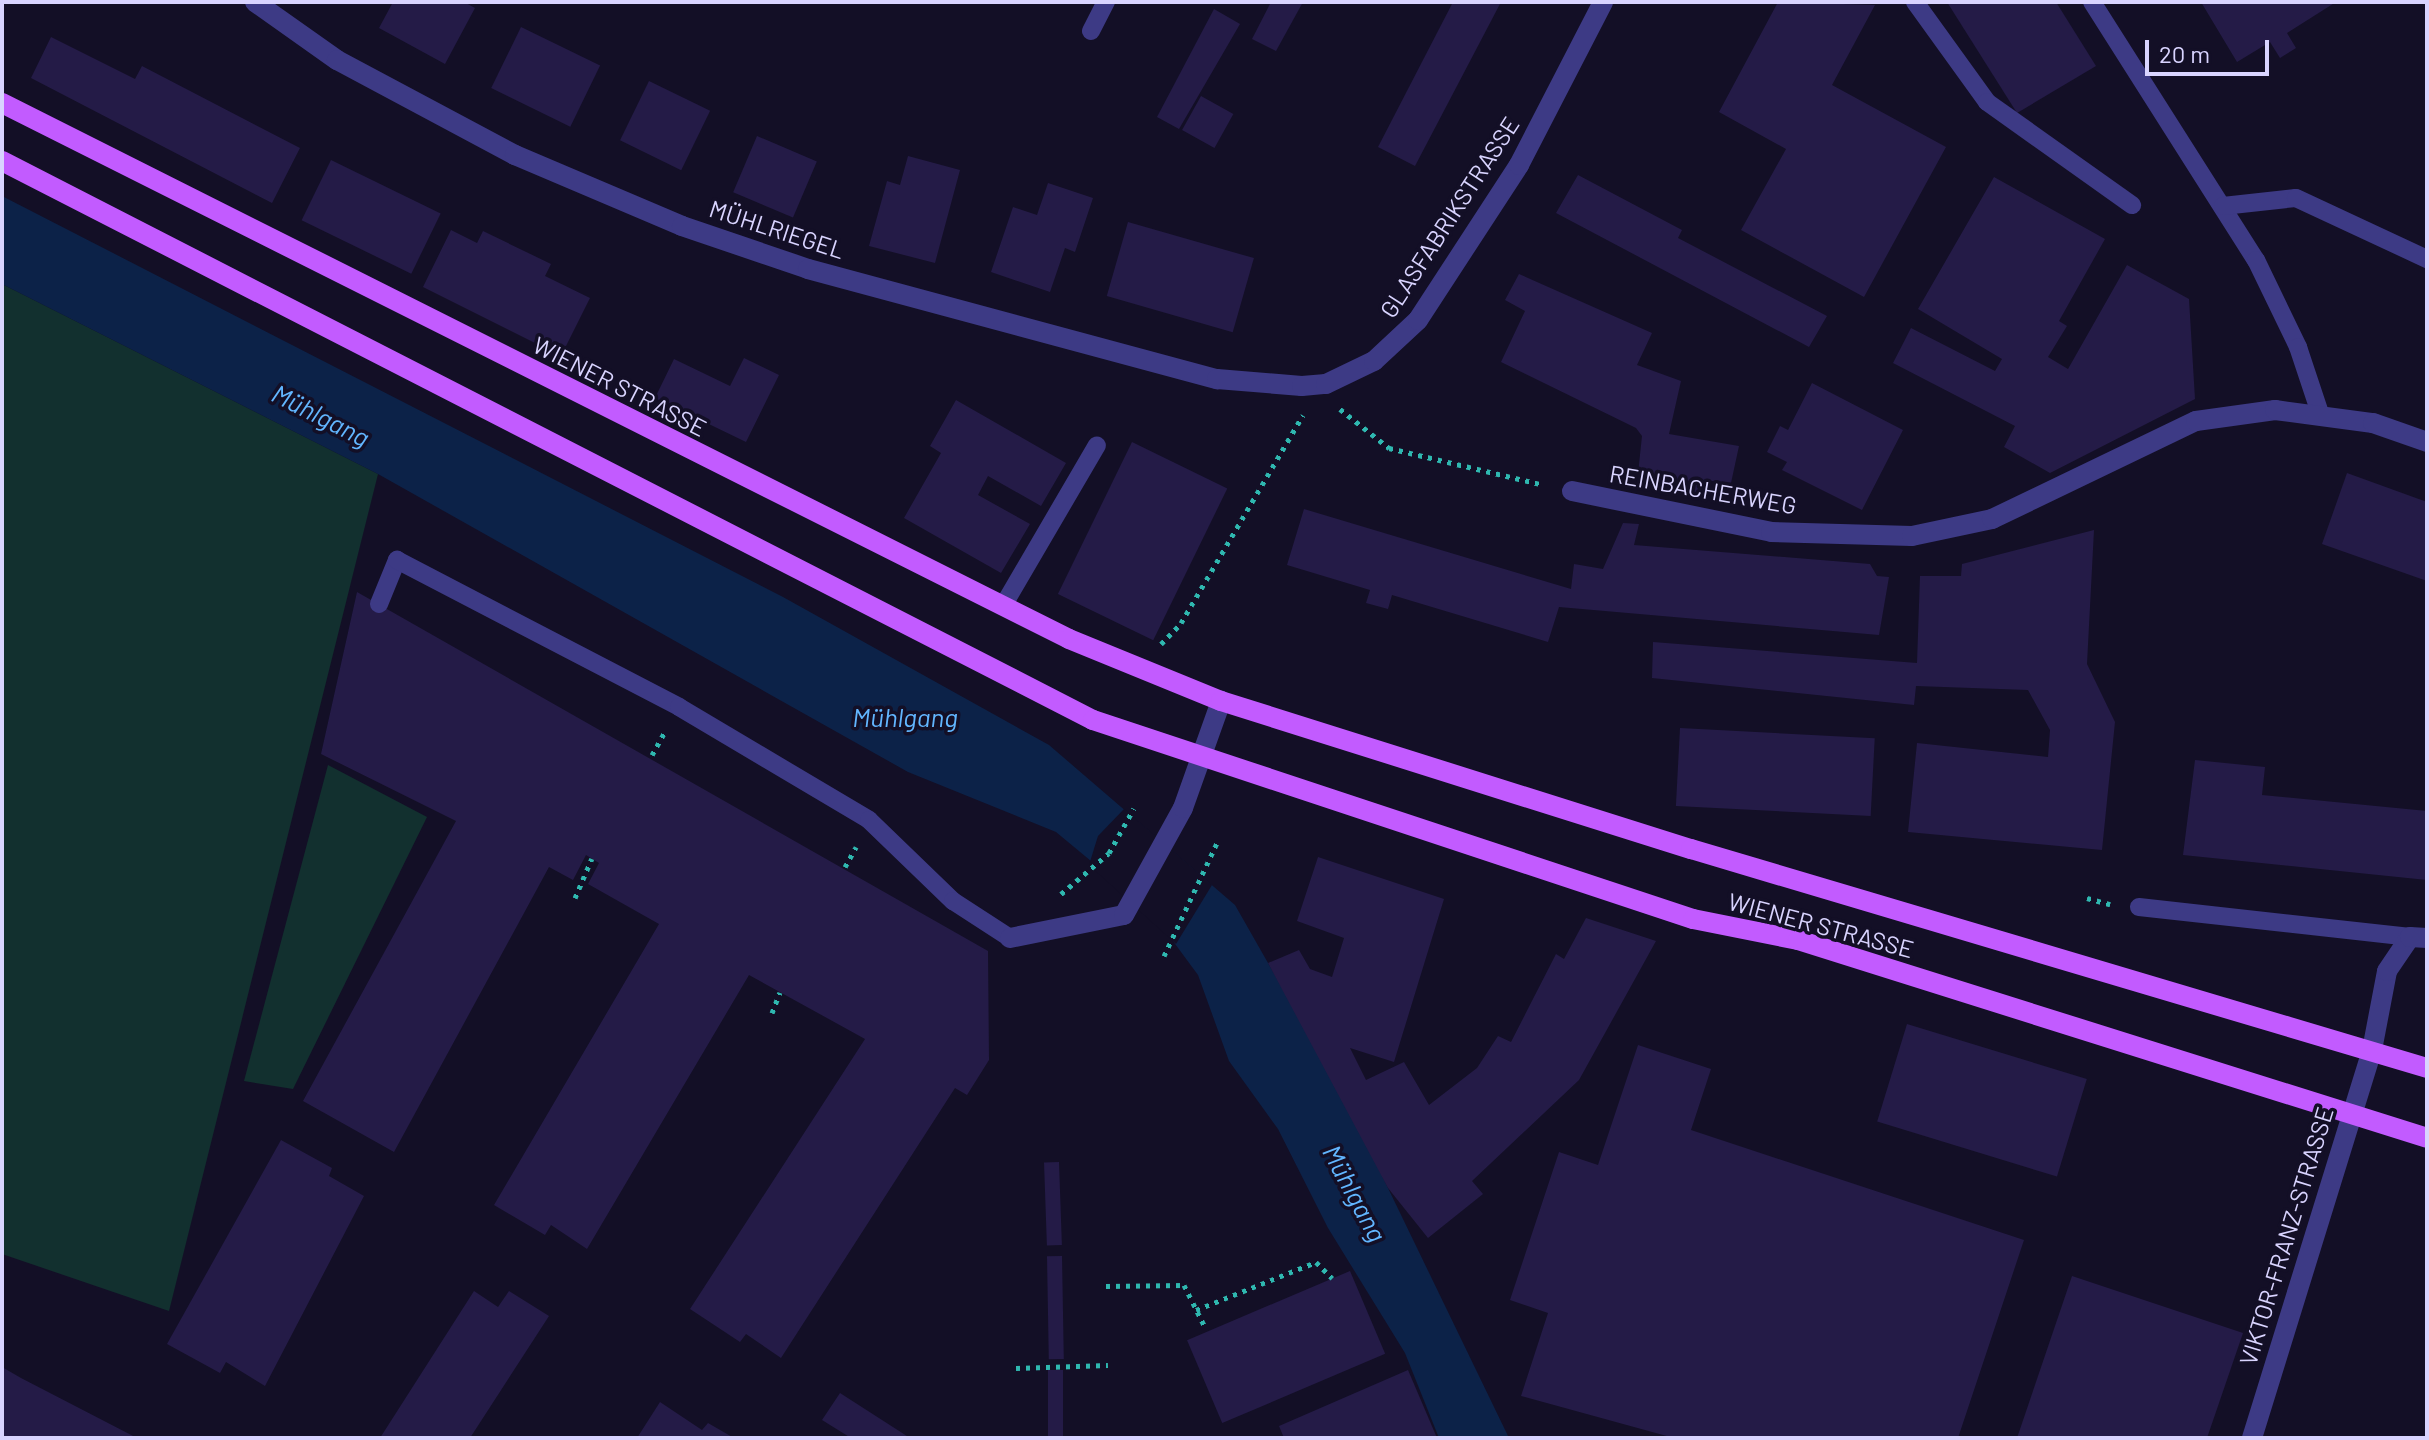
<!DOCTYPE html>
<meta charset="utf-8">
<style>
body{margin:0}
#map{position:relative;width:2429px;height:1440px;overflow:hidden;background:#130f26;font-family:Barlow,sans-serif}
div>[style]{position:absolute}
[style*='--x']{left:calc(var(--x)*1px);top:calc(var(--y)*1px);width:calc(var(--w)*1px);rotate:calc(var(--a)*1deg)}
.green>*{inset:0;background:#12302f}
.water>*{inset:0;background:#0c2248}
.pier>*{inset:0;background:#130f26}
.building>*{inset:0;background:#241b47;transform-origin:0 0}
.path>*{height:5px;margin-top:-2.5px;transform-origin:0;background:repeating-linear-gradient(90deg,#2fb8b0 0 4px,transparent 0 10px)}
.lane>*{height:18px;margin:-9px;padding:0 9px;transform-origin:9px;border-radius:9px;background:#3d3a85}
.street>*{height:20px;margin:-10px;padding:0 10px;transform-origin:10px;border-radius:10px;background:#3d3a85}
.primary>*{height:20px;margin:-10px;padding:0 10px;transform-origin:10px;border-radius:10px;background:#c25bff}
span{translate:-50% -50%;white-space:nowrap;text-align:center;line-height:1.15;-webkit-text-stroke:7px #130f26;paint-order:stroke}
.street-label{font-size:24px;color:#d9d4ff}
.water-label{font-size:26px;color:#62b6ff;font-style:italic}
.frame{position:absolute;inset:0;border:4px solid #d9d4ff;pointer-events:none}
.scale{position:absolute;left:2145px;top:40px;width:124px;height:36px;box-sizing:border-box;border:4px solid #d9d4ff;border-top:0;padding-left:10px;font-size:24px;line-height:28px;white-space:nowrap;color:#d9d4ff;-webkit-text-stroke:6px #130f26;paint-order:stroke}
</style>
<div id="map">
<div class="green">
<div style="clip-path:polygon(2px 284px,378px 474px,169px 1311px,2px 1254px)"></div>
<div style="clip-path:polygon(328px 765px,427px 817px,293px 1089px,244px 1081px)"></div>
</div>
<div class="water">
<div style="clip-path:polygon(2px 196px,783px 597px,1049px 745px,1235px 905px,1342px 1093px,1509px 1438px,1439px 1438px,1405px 1353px,1328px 1228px,1278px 1129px,1229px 1061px,1198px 975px,1150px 910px,1056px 832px,908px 772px,378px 474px,2px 284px)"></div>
</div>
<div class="pier">
<div style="clip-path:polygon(1124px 809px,1212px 885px,1176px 944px,1089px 865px,1098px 836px)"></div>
</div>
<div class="building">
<div style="clip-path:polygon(393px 2px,464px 2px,475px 8px,445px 64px,379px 28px)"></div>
<div style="clip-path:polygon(1271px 2px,1303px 2px,1276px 51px,1252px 39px)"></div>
<div style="clip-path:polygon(1453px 2px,1501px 2px,1415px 166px,1378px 147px)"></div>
<div style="clip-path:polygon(1778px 2px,1875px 5px,1832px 85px,1946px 147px,1864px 297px,1741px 230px,1786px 149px,1719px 112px)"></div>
<div style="clip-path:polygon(1947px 2px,2056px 2px,2096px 66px,2017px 113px)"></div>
<div style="clip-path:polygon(2201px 2px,2336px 2px,2287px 33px,2296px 48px,2280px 58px,2270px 42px,2237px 62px)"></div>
<div style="clip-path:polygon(1214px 9px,1240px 24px,1179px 129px,1157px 117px)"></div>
<div style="left:521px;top:27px;width:88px;height:68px;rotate:26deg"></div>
<div style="clip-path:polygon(51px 37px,135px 79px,142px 66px,300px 148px,272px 203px,31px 78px)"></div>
<div style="left:649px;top:81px;width:68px;height:66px;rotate:26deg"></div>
<div style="left:1201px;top:96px;width:37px;height:39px;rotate:29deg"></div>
<div style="left:757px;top:136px;width:65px;height:61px;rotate:23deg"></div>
<div style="clip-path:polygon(908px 156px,960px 170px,935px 263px,869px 246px,887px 181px,900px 185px)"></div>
<div style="left:331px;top:160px;width:122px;height:67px;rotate:26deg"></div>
<div style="clip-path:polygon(1578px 175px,1682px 230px,1678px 238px,1827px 316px,1809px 347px,1556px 213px)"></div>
<div style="clip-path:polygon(1994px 177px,2105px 239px,2059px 321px,2067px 326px,2048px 357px,2068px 369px,2127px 265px,2189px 299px,2195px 399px,2050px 473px,2004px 447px,2015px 426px,1893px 363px,1911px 328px,1995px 371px,2002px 359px,1918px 309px)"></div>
<div style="clip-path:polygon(1048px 183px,1093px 198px,1075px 252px,1065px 248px,1050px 292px,991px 272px,1013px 207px,1037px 215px)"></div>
<div style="left:1128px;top:222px;width:131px;height:77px;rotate:16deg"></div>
<div style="clip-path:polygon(451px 230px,477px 243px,483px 231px,551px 264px,545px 276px,590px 298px,561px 356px,423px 287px)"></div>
<div style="clip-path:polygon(1519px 274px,1652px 333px,1637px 365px,1681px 381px,1669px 434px,1739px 446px,1731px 483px,1703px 480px,1697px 495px,1637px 483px,1642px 436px,1636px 428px,1501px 362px,1525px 311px,1505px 300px)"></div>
<div style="clip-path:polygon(744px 358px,779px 375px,746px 442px,655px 398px,674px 359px,730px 386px)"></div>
<div style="clip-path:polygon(1812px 383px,1903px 430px,1862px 510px,1782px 470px,1787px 462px,1767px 452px,1780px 426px,1788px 430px)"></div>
<div style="clip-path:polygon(956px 400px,1066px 463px,1041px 506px,988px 476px,978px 495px,1030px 524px,1001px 573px,904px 518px,941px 453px,930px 446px)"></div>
<div style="left:1132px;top:442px;width:106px;height:169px;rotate:26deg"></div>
<div style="clip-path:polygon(2347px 473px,2427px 502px,2427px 581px,2322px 544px)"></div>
<div style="clip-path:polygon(1304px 509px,1571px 589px,1574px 564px,1603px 569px,1623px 523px,1639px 524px,1634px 545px,1870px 564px,1877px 576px,1889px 577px,1879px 635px,1559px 607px,1548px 642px,1392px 595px,1388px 609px,1366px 603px,1370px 590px,1287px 565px)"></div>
<div style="clip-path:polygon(2094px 530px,2087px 664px,2115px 722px,2102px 850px,1908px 832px,1917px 743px,2048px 757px,2050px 730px,2028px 690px,1916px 686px,1914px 705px,1652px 678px,1653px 642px,1917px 663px,1920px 576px,1961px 576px,1962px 564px)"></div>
<div style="clip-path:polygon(357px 592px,988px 951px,989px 1060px,967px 1095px,955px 1088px,781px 1358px,746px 1334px,740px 1342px,690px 1309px,865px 1039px,749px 975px,587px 1249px,551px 1225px,545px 1235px,494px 1205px,659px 924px,588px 884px,599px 863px,586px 855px,573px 880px,549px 867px,394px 1152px,303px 1101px,456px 821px,321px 754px)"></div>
<div style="left:1680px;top:728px;width:195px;height:78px;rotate:3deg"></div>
<div style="clip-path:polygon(2195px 760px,2265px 767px,2262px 795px,2427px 811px,2427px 880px,2183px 855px)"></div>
<div style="clip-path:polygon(1318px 857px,1444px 899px,1394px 1062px,1350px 1048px,1366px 1080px,1404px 1062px,1429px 1105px,1477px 1068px,1498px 1036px,1511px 1042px,1556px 954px,1564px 959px,1586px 918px,1656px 941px,1579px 1080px,1472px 1181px,1483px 1194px,1428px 1238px,1388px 1188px,1268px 963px,1299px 950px,1310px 969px,1332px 977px,1344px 938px,1297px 921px)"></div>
<div style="left:1907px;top:1024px;width:188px;height:102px;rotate:17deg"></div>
<div style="clip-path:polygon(1638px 1045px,1711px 1069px,1691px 1130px,2024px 1240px,1958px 1438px,1674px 1438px,1521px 1396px,1548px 1313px,1510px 1300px,1559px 1152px,1598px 1165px)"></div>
<div style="clip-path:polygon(281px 1140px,332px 1168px,329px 1176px,364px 1196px,265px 1386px,226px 1362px,220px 1373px,167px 1344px)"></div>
<div style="left:1059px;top:1162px;width:83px;height:15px;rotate:88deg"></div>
<div style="left:1062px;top:1256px;width:103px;height:15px;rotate:89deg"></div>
<div style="left:1350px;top:1271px;width:90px;height:177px;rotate:67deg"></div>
<div style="clip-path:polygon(2072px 1276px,2243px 1333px,2207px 1438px,2017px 1438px)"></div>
<div style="clip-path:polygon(474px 1291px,498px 1307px,509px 1291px,549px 1316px,470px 1438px,380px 1438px)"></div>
<div style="clip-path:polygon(2px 1367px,21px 1378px,137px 1438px,2px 1438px)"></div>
<div style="left:1048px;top:1370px;width:15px;height:68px"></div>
<div style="clip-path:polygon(1408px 1370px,1437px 1438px,1284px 1438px,1279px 1426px)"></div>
<div style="clip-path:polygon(840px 1393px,910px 1438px,851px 1438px,822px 1420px)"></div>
<div style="clip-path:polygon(660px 1402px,702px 1430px,708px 1423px,734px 1438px,637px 1438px)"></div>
</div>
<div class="path">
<div style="--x:1340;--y:409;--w:63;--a:38.5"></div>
<div style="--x:1389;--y:448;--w:159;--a:13.4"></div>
<div style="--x:1161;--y:644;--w:29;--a:-46"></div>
<div style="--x:1181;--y:623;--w:241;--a:-59.6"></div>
<div style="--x:652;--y:755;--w:26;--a:-61"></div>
<div style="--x:845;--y:867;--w:23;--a:-61"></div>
<div style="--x:1061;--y:894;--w:63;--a:-40.5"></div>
<div style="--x:1109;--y:853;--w:51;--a:-60.9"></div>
<div style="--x:575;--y:898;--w:43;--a:-67"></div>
<div style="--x:2087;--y:898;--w:24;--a:15"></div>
<div style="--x:1164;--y:956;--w:125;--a:-64.9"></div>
<div style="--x:772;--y:1013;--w:22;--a:-69"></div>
<div style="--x:1106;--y:1286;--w:78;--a:-0.7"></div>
<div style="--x:1184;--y:1285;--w:47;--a:63.4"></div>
<div style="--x:1196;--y:1310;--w:129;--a:-21.8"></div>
<div style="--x:1316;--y:1262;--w:23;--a:45"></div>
<div style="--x:1016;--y:1368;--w:92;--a:-1.9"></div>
</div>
<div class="lane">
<div style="--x:1915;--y:2;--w:123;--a:54.2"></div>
<div style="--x:1987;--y:102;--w:178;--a:35.4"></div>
<div style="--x:2092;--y:2;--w:306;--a:57.6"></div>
<div style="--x:2256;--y:260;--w:97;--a:64.2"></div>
<div style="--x:2298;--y:347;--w:73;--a:71.6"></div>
<div style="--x:1091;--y:31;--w:33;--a:-63"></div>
<div style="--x:2223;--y:206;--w:73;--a:-6.3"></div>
<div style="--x:2296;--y:198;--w:145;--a:25"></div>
<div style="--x:379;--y:604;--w:48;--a:-67.8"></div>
<div style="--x:397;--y:560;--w:318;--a:27.5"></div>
<div style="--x:679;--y:707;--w:221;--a:30.7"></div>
<div style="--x:869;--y:820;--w:117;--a:44"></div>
<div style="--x:953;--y:901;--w:68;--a:33"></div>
<div style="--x:1003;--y:606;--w:186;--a:-59.7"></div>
<div style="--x:2139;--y:907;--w:273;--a:6.3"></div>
</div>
<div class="street">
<div style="--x:255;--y:2;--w:100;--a:35.3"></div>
<div style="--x:337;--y:60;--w:202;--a:28.1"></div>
<div style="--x:515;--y:155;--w:181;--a:23"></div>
<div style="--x:682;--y:226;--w:133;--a:18.8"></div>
<div style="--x:808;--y:269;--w:424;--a:15.1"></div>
<div style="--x:1217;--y:379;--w:85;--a:4.7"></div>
<div style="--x:1302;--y:386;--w:24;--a:-5"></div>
<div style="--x:1326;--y:384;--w:53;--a:-25.6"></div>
<div style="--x:1374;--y:361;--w:60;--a:-43"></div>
<div style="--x:1418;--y:320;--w:185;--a:-56.9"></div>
<div style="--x:1519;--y:165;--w:183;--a:-62.7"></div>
<div style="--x:1572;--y:491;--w:203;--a:11.6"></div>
<div style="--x:1771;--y:532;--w:141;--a:1.6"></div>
<div style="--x:1912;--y:536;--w:82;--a:-12"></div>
<div style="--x:1992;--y:519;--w:226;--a:-25.7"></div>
<div style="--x:2196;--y:421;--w:80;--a:-7.9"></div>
<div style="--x:2275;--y:410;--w:99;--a:7.6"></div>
<div style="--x:2373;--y:423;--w:57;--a:19.4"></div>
<div style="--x:1010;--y:938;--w:116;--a:-11.4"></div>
<div style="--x:1124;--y:915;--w:122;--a:-61.1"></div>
<div style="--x:1183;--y:808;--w:114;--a:-70.4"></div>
<div style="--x:2252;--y:1438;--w:406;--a:-72.8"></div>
<div style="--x:2372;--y:1050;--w:80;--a:-79.2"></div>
<div style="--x:2387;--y:971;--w:41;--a:-55.9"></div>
<div style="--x:2410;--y:937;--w:17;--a:3"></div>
</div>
<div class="primary">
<div style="--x:2;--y:103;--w:1194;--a:26.67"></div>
<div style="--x:1069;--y:639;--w:164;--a:22.2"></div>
<div style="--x:1221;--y:701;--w:493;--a:17.5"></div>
<div style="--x:1691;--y:849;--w:768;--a:16.57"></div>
<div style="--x:2;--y:161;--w:1226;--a:27.13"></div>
<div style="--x:1093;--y:720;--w:632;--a:18.35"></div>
<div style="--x:1693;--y:919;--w:107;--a:11.3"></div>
<div style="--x:1798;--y:940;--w:659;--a:17.47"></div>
</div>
<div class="street-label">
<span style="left:1449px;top:217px;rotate:-57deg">GLASFABRIKSTRASSE</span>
<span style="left:777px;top:229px;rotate:18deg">MÜHLRIEGEL</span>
<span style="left:620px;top:386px;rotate:27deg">WIENER STRASSE</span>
<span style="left:1703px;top:489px;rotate:10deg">REINBACHERWEG</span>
<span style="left:1821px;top:925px;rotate:15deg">WIENER STRASSE</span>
<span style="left:2286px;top:1236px;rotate:-73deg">VIKTOR-FRANZ-STRASSE</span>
</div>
<div class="water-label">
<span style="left:321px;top:415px;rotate:27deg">Mühlgang</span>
<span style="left:905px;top:717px">Mühlgang</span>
<span style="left:1355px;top:1193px;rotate:62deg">Mühlgang</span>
</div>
<div class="frame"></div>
<div class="scale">20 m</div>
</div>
